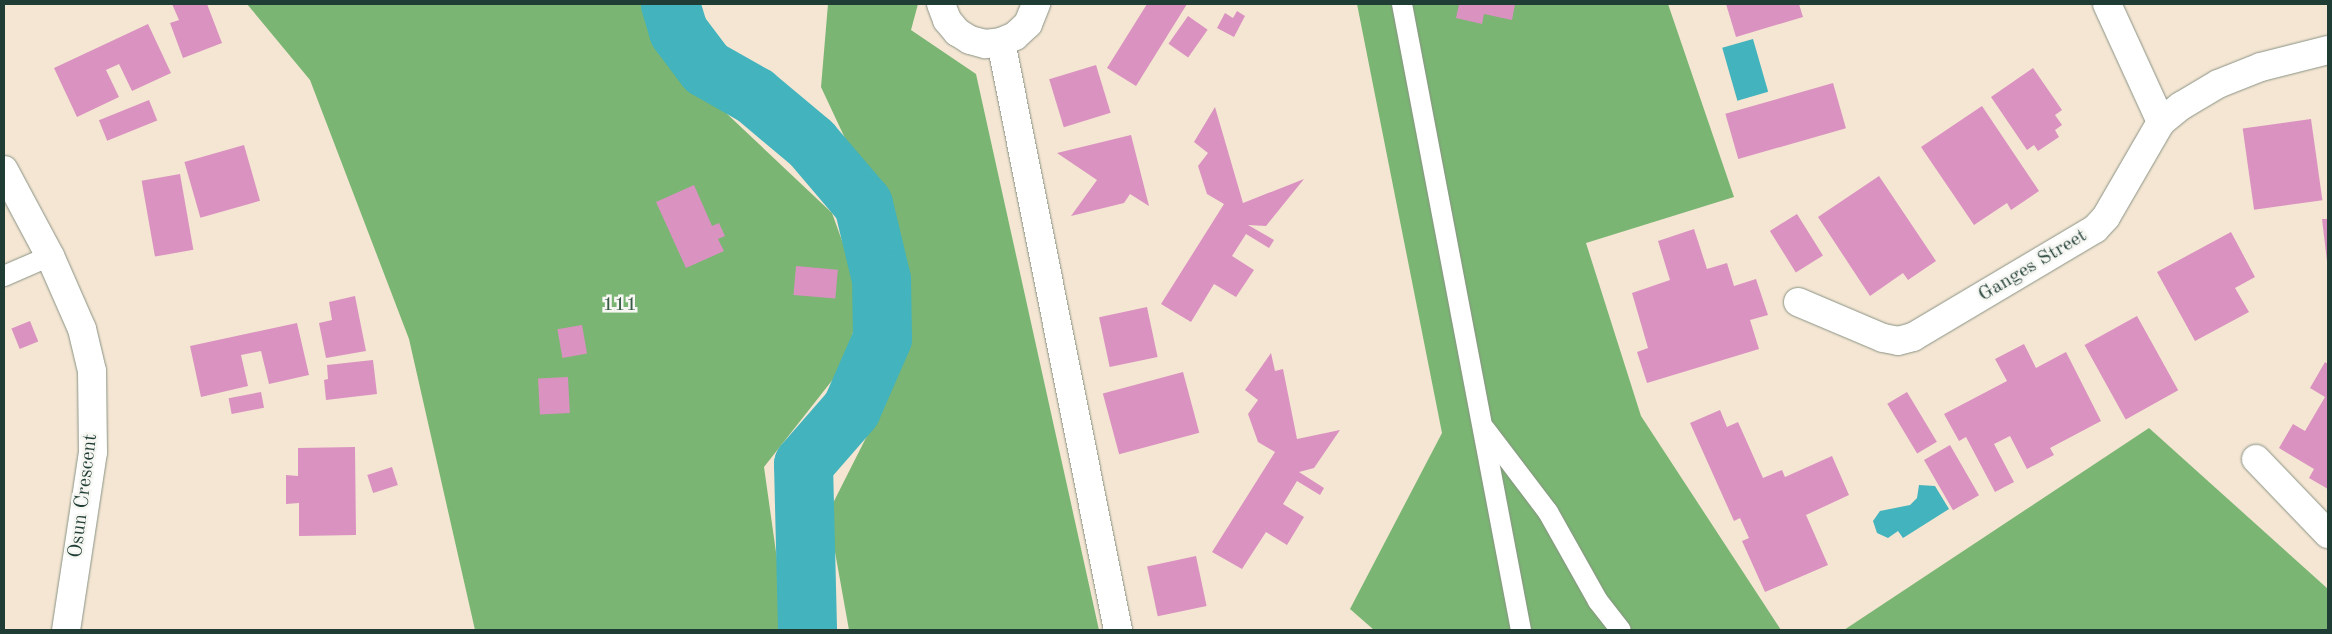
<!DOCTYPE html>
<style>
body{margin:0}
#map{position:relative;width:2332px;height:634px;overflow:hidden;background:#f4e6d3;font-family:"Old Standard TT",serif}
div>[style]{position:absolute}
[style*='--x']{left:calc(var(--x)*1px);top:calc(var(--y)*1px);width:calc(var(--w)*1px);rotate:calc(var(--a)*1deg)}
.forest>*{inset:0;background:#7ab573}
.water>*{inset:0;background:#43b3bd;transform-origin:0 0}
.river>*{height:59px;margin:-29.5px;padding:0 29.5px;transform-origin:29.5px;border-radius:29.5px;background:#43b3bd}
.building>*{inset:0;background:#da92c0;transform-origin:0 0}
.roads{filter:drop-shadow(0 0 1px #8a9284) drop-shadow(0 0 1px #8a9284)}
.service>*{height:20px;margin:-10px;padding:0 10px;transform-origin:10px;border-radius:10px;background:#fff}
.minor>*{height:28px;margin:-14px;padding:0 14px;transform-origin:14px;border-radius:14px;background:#fff}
span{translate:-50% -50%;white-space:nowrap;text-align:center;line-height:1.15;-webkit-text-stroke:5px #f6f6f2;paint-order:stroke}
.street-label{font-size:20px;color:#1f3d34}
.park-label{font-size:20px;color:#375b44}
.frame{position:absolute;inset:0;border:5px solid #1f3d34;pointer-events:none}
</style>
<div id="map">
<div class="forest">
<div style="clip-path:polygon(247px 4px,650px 4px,653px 38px,725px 112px,832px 213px,862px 296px,845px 364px,764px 467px,787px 630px,475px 630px,409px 339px,310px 80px)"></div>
<div style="clip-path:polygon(828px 4px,918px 4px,911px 30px,976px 74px,1099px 630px,849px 630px,828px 513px,875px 420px,910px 277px,821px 87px)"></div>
<div style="clip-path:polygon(1357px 4px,1668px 4px,1734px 197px,1586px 243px,1641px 416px,1781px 630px,1374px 630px,1350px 609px,1442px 433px)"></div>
<div style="clip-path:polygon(2149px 428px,2328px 589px,2328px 630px,1844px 630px)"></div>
</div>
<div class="water">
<div style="left:1753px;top:39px;width:55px;height:32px;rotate:74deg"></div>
<div style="clip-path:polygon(1919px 485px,1935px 486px,1949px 509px,1903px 538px,1898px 531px,1888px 538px,1877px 533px,1873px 521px,1880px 511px,1910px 505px,1917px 498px)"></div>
</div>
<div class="river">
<div style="--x:670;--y:4;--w:28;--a:73"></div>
<div style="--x:678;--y:31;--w:46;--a:52.9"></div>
<div style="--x:706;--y:68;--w:56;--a:29.7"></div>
<div style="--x:755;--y:96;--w:73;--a:40"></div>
<div style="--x:811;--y:143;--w:80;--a:49.6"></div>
<div style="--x:863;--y:204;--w:77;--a:76.5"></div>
<div style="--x:881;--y:279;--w:59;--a:89"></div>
<div style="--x:882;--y:338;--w:77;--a:113.6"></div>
<div style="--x:851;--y:409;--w:73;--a:131.1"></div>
<div style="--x:803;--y:464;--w:166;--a:88.6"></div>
</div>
<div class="building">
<div style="clip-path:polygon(172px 4px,207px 4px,222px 43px,183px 58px,170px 23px,179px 20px)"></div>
<div style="clip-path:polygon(1147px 4px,1187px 4px,1136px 86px,1107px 68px)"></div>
<div style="clip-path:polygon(1459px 4px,1515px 4px,1512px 20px,1484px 14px,1482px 24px,1456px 18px)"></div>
<div style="clip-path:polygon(1726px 4px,1799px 4px,1803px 17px,1736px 37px)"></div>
<div style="clip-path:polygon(1237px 11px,1245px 16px,1234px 37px,1217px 28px,1225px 13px,1233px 18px)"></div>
<div style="left:1188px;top:16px;width:24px;height:34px;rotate:35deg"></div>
<div style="clip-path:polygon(148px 24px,171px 73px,132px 91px,119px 64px,106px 70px,119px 97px,77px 117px,54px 68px)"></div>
<div style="left:1096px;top:65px;width:50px;height:49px;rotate:73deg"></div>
<div style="clip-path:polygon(2033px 68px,2062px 110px,2055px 115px,2062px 125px,2055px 130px,2059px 137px,2038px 151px,2034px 145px,2027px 150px,1991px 97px)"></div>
<div style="left:1833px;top:83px;width:47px;height:112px;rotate:74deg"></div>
<div style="left:149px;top:100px;width:22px;height:54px;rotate:68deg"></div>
<div style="clip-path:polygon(1982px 106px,2039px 191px,2011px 210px,2007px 203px,1974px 225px,1921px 147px)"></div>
<div style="clip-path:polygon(1215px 107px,1243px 203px,1304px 179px,1266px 226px,1248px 225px,1274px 240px,1269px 248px,1246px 234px,1232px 256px,1254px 270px,1236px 297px,1214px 284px,1191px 322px,1161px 304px,1224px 204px,1207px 194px,1198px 166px,1208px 153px,1194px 142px)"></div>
<div style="left:2311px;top:119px;width:82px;height:69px;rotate:82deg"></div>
<div style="clip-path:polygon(1131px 135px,1149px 206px,1130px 194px,1124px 203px,1071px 216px,1097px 180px,1057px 153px)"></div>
<div style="left:244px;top:145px;width:58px;height:62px;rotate:74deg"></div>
<div style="left:180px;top:174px;width:77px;height:39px;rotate:80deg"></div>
<div style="clip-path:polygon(1879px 176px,1936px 261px,1908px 280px,1903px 273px,1870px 296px,1818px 217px)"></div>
<div style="clip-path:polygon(694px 185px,712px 226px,719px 223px,725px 236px,718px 239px,724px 251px,686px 268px,656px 202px)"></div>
<div style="left:1797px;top:214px;width:49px;height:32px;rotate:58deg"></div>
<div style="clip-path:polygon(2322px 219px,2328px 219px,2328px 261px,2327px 261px)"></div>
<div style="clip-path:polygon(1694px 229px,1707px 269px,1727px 263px,1734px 286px,1756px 279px,1768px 315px,1750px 320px,1759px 349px,1647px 383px,1637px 352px,1648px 348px,1632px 293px,1670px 280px,1658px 241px)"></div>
<div style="clip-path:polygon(2231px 232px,2255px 277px,2235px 288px,2249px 312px,2195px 341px,2157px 272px)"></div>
<div style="left:796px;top:266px;width:42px;height:29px;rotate:5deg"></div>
<div style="clip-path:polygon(355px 296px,366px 351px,326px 358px,319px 323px,332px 320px,329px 302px)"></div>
<div style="left:1147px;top:307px;width:51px;height:49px;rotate:78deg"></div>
<div style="left:2137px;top:316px;width:85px;height:60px;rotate:61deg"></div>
<div style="left:30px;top:321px;width:22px;height:20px;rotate:68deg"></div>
<div style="clip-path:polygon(297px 323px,309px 375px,269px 384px,261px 351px,241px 355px,248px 386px,201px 397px,190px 346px)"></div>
<div style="left:582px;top:325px;width:29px;height:25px;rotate:80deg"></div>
<div style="clip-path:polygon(2024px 344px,2036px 368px,2066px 352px,2101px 421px,2050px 448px,2054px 455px,2027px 469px,2010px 436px,1994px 444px,2014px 482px,1995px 492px,1966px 437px,1959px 441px,1944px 414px,2007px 381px,1995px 359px)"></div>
<div style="clip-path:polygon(1271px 353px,1275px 371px,1283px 369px,1297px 439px,1340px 430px,1314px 468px,1299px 472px,1324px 488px,1320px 495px,1297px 481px,1283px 504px,1304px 517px,1287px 545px,1266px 532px,1242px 569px,1212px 552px,1275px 452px,1258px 442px,1248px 414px,1258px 400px,1245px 390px)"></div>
<div style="clip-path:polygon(373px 360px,377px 394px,326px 400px,324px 380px,328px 379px,327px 365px)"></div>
<div style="clip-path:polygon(2325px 362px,2328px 364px,2328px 489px,2309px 478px,2314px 469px,2279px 448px,2293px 424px,2305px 431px,2325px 397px,2310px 388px)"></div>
<div style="left:1183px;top:372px;width:63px;height:83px;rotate:75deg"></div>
<div style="left:568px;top:377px;width:36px;height:30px;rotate:87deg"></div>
<div style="left:261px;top:392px;width:16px;height:33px;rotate:79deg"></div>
<div style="left:1907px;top:392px;width:58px;height:23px;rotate:59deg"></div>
<div style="clip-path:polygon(1720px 410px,1727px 427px,1738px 422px,1763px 478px,1782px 470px,1785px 477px,1832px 456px,1849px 495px,1806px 515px,1828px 565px,1765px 592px,1742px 541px,1749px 538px,1740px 518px,1734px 521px,1690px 423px)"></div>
<div style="left:1950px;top:445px;width:58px;height:30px;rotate:60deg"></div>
<div style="clip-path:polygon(355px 447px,356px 535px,299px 536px,299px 503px,286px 504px,286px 475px,298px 476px,298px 448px)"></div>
<div style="left:392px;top:467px;width:19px;height:26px;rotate:72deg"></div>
<div style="left:1196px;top:556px;width:51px;height:50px;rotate:78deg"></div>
</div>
<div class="roads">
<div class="service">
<div style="--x:1402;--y:4;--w:637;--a:79.24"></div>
<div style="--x:4;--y:276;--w:50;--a:-23.5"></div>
<div style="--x:1485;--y:429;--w:104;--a:52.8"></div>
<div style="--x:1548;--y:512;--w:102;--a:60.7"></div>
<div style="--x:1598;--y:601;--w:37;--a:52"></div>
</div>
<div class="minor">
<div style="--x:941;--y:4;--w:17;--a:69"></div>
<div style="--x:947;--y:20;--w:16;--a:50"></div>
<div style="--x:957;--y:32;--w:15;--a:32"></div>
<div style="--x:970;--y:40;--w:16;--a:15"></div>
<div style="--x:985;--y:44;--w:16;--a:-7"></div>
<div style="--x:1001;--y:42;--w:15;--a:-23"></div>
<div style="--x:1015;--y:36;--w:18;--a:-43"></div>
<div style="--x:1028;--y:24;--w:22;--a:-68"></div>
<div style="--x:2107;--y:4;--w:130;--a:65.4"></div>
<div style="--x:1001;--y:42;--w:600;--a:78.75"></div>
<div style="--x:4;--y:170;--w:98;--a:61.9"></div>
<div style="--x:50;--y:256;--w:80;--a:66.3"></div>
<div style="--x:82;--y:329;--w:43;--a:76.6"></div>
<div style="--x:92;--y:371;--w:81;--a:89.3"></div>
<div style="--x:93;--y:452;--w:180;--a:98.6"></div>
<div style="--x:1798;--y:302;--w:92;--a:23"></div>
<div style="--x:1883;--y:338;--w:15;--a:11"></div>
<div style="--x:1898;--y:341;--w:16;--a:-15"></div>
<div style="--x:1913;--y:337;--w:212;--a:-30.7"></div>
<div style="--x:2095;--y:229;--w:16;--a:-47"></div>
<div style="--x:2106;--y:217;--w:110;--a:-59.9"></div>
<div style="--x:2161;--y:122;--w:26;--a:-39"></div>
<div style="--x:2181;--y:106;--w:43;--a:-30.7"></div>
<div style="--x:2218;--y:84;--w:46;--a:-21.6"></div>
<div style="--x:2261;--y:67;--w:69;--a:-14.2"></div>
<div style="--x:2256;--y:459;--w:104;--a:46.2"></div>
</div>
</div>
<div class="street-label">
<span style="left:2033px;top:266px;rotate:-31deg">Ganges Street</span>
<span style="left:84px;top:496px;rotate:-83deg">Osun Crescent</span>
</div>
<div class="park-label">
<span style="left:620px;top:305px">111</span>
</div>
<div class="frame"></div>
</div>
